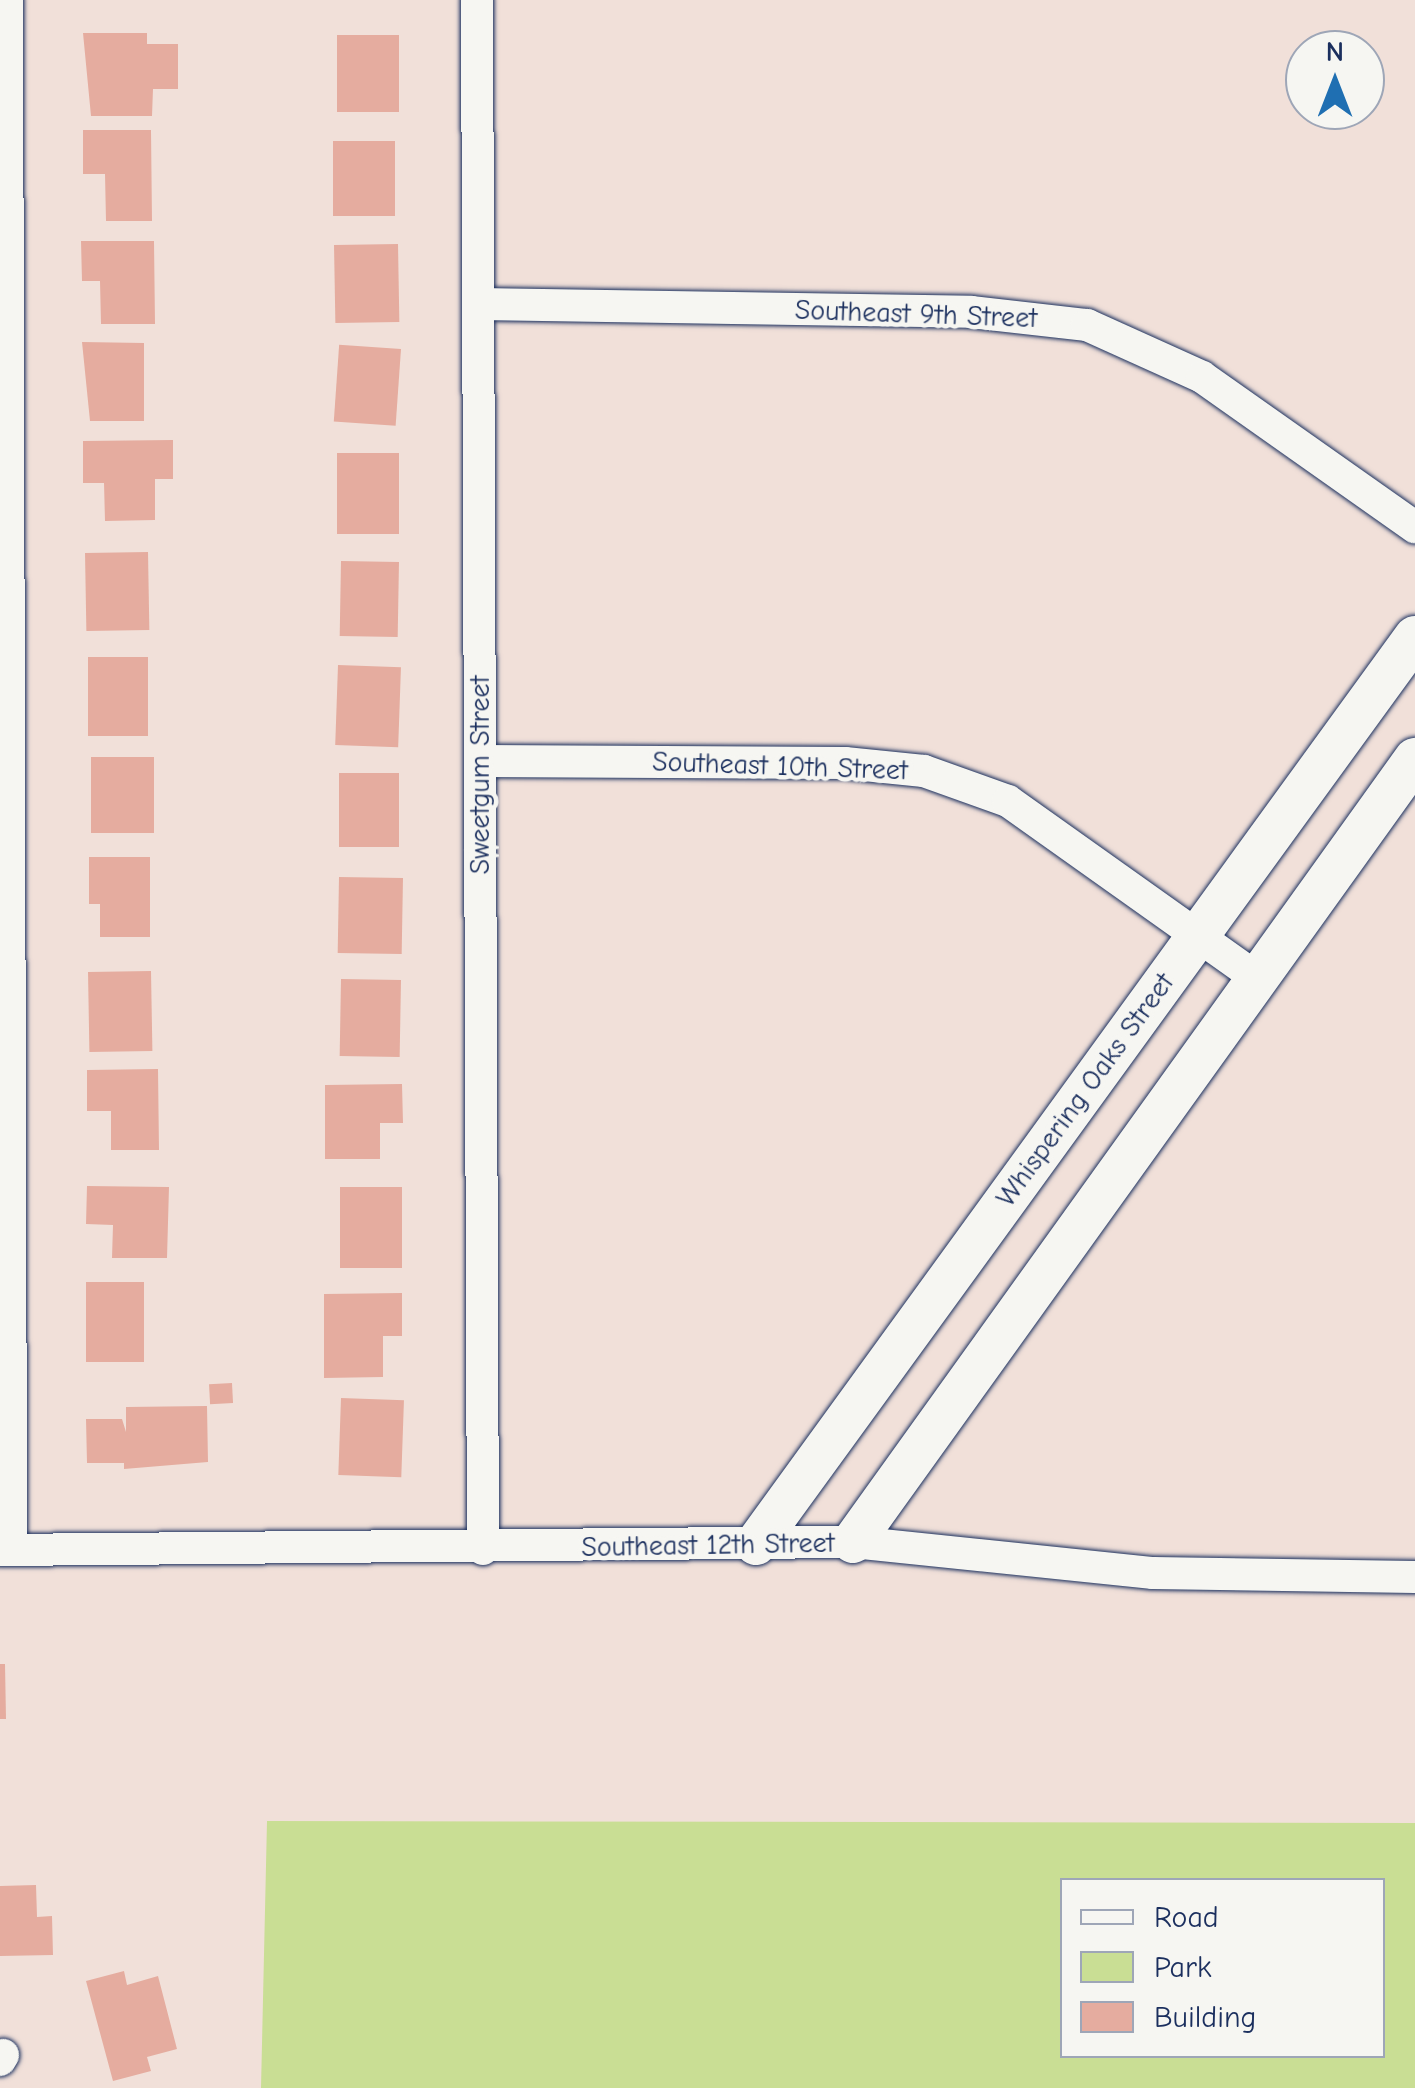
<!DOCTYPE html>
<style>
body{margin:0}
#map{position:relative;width:1415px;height:2088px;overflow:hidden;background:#f1e0d9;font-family:"Comic Neue",sans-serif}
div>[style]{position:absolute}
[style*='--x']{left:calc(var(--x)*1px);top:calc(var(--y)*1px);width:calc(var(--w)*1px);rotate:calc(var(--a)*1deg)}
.green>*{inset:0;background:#c9de94}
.building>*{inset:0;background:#e5ac9f;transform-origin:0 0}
.roads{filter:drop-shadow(0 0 2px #1b2f5e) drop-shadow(0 0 2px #1b2f5e)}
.minor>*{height:32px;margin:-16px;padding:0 16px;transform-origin:16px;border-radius:16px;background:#f6f6f2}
.tertiary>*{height:42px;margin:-21px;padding:0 21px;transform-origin:21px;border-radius:21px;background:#f6f6f2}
span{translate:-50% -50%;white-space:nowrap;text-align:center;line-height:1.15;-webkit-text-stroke:9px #f6f6f2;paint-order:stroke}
.street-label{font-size:28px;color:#1b2f5e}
.legend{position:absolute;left:1060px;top:1878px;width:325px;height:180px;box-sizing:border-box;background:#f6f6f2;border:2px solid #9ea6b7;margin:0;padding:12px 18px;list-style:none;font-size:30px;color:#1b2f5e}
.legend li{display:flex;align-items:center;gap:20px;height:50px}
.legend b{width:50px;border:2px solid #9ea6b7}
.north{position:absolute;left:1285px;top:30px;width:100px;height:100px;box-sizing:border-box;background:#f6f6f2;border:2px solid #9ea6b7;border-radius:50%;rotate:0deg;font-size:28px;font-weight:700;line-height:40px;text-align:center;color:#1b2f5e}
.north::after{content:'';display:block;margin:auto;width:35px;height:45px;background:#1f6fb2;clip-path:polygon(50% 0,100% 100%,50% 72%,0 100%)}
</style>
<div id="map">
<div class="green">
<div style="clip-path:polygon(evenodd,267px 1821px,1415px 1823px,1415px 2088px,261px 2088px,267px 1821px,1062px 1880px,1382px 1880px,1382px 2056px,1062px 2056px,1062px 1880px)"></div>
</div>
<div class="building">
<div style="clip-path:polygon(83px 33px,147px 33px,147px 44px,178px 44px,178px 89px,153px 89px,152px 116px,91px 116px)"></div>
<div style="left:337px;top:35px;width:62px;height:77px"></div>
<div style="clip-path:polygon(83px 130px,151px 130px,152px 221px,106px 221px,105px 174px,83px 174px)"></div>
<div style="left:333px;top:141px;width:62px;height:75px"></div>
<div style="clip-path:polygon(81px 241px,154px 241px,155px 324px,101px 324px,100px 281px,82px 281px)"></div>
<div style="left:398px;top:244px;width:78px;height:64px;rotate:89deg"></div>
<div style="clip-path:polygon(82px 342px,144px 343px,144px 421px,90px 421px)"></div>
<div style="left:401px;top:349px;width:77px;height:62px;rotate:94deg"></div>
<div style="clip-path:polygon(173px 440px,173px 479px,155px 479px,155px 520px,105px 521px,104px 483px,83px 483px,83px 441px)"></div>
<div style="left:337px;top:453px;width:62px;height:81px"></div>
<div style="left:148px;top:552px;width:78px;height:63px;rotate:89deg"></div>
<div style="left:341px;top:561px;width:58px;height:75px;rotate:1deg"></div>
<div style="left:88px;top:657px;width:60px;height:79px"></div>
<div style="left:338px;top:665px;width:63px;height:80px;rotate:2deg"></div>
<div style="left:91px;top:757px;width:63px;height:76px"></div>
<div style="left:339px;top:773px;width:60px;height:74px"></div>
<div style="clip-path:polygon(89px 857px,150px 857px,150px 937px,100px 937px,100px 904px,89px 904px)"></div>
<div style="left:339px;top:877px;width:64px;height:76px;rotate:1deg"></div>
<div style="left:151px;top:971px;width:80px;height:63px;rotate:89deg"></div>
<div style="left:341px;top:979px;width:60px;height:77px;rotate:1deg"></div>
<div style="clip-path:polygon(158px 1069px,159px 1150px,111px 1150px,111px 1111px,87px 1111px,87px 1070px)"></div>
<div style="clip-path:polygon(402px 1084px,403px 1123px,380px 1123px,380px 1159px,325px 1159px,325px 1085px)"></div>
<div style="clip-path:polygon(87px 1186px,169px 1187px,167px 1258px,112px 1258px,113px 1225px,86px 1224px)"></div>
<div style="left:340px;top:1187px;width:62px;height:81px"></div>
<div style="left:86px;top:1282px;width:58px;height:80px"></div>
<div style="clip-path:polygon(402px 1293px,402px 1336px,383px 1336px,383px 1377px,324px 1378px,324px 1294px)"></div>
<div style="left:232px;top:1383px;width:20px;height:23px;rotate:87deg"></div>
<div style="left:341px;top:1398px;width:63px;height:77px;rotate:2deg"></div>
<div style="clip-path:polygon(207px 1406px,208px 1462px,124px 1469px,124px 1463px,87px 1463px,86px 1419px,122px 1419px,126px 1432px,126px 1407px)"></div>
<div style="clip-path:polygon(0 1664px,5px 1664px,6px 1719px,0 1719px)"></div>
<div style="clip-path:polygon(36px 1885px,37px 1917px,52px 1916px,53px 1955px,0 1956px,0 1886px)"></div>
<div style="clip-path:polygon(124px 1971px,127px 1985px,158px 1976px,177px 2049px,147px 2057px,151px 2071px,113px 2081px,86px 1981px)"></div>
</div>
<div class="roads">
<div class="minor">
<div style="--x:7;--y:0;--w:1550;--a:89.85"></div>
<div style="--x:477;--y:0;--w:1549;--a:89.78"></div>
<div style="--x:479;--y:304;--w:492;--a:0.9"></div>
<div style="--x:971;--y:312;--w:117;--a:6.4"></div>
<div style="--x:1087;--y:325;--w:126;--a:24.3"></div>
<div style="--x:1202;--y:377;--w:261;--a:35.2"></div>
<div style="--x:481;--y:761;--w:364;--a:0.3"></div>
<div style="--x:845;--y:763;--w:79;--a:5.8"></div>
<div style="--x:924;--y:771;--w:89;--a:19.7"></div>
<div style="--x:1008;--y:801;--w:305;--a:35.4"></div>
<div style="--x:0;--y:1550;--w:853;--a:-0.54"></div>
<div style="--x:853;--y:1542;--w:302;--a:5.9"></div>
<div style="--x:1153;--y:1573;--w:262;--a:0.9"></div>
<div style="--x:0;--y:2060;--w:6;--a:-59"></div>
</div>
<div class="tertiary">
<div style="--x:853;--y:1542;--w:964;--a:-54.33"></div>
<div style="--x:756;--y:1544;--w:1121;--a:-54"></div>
</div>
</div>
<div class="street-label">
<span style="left:916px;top:314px;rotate:2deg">Southeast 9th Street</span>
<span style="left:780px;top:766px;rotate:2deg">Southeast 10th Street</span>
<span style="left:480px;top:775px;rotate:-90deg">Sweetgum Street</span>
<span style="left:1085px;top:1090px;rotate:-54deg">Whispering Oaks Street</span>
<span style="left:708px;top:1545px;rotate:-1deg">Southeast 12th Street</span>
</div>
<ul class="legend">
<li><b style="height:12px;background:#f6f6f2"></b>Road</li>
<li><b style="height:28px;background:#c9de94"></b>Park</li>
<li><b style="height:28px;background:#e5ac9f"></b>Building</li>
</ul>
<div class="north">N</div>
</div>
